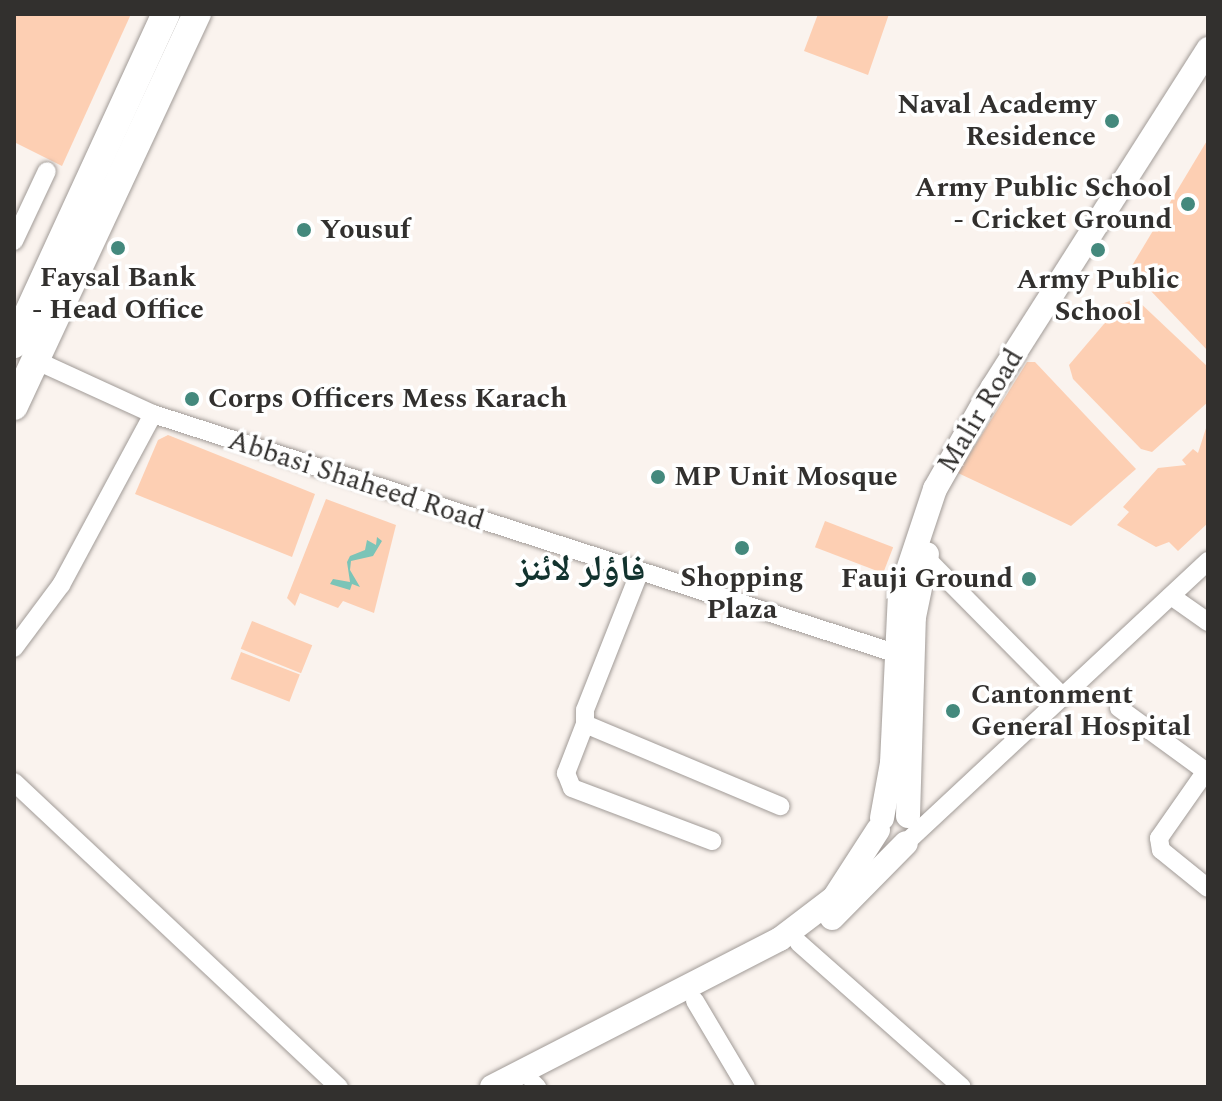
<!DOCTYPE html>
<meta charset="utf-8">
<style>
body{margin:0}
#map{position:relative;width:1222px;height:1101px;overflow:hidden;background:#faf3ee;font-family:Spectral,"Noto Naskh Arabic",serif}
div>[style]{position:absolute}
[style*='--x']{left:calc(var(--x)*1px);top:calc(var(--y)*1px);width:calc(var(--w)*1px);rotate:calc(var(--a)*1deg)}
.green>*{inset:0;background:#fdcfb3;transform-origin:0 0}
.water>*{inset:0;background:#7bc4b7}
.roads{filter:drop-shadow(0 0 2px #a19b97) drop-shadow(0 0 2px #a19b97)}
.minor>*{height:18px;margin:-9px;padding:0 9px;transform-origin:9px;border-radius:9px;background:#fff}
.major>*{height:24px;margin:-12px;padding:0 12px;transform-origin:12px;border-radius:12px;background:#fff}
.highway>*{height:28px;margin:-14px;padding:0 14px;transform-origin:14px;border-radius:14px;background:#fff}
.dots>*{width:22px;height:22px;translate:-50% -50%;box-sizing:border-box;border:4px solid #fff;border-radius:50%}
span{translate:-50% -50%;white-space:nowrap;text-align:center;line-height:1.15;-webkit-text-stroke:7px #fff;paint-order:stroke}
.poi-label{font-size:28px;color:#32302e;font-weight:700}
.right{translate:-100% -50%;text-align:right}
.left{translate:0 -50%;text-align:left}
.street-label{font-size:28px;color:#32302e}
.district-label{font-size:36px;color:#12332e;font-weight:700}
.frame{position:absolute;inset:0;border:16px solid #32302e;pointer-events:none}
</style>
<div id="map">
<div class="green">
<div style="clip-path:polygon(14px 14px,131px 14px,62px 166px,14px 142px)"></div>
<div style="clip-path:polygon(818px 14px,889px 14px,868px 75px,804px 51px)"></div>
<div style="clip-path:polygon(1208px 139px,1208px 351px,1130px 269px)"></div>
<div style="clip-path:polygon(1136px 299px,1208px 367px,1208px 402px,1152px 452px,1141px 449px,1073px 379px,1069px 365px,1121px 304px)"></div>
<div style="clip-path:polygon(1027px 362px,1035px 362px,1136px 469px,1071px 526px,958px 473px)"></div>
<div style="clip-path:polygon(1208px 422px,1208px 523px,1178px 551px,1169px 542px,1156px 547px,1117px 525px,1129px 512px,1123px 507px,1158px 468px,1186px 465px,1182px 460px,1193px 449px,1198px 453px)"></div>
<div style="clip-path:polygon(168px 435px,315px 494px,292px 557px,135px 494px,158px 440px)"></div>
<div style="clip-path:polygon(326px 499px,396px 525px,374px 613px,343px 601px,338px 608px,300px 593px,295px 606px,287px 598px)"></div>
<div style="left:825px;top:521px;width:73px;height:28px;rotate:21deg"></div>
<div style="left:252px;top:621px;width:65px;height:30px;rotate:22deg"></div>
<div style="left:241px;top:652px;width:63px;height:29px;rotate:21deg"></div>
</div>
<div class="water">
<div style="clip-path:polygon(377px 537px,382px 541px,373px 556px,351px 561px,350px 570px,360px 587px,352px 584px,350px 590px,330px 584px,333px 579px,350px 582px,347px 562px,350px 556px,365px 550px,367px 540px,376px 545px)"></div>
</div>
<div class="roads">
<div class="minor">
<div style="--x:14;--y:241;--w:77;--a:-64.8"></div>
<div style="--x:35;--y:360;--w:130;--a:24.6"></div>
<div style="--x:153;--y:414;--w:792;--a:17.86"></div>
<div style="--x:926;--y:558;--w:194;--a:45.4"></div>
<div style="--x:640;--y:571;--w:149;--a:111.6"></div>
<div style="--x:585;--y:710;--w:14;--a:90"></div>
<div style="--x:585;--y:724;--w:212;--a:22.8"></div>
<div style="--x:1171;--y:596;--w:45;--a:35.1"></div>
<div style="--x:14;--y:648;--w:79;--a:-53.3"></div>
<div style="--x:61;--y:585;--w:194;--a:-61.7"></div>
<div style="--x:1119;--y:708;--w:110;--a:36.1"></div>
<div style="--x:585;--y:724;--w:53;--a:111.2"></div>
<div style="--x:566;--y:773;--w:16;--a:68"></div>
<div style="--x:572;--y:788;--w:150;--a:20.7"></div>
<div style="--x:1206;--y:771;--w:82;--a:125"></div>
<div style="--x:1159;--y:838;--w:12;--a:81"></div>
<div style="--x:1161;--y:850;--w:60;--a:39"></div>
<div style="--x:14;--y:782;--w:446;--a:43.2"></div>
<div style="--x:911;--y:838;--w:406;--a:-43"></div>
<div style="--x:799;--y:943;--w:217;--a:41.5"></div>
<div style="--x:695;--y:1001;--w:100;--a:59.3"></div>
<div style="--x:533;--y:1083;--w:6;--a:45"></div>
</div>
<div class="major">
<div style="--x:908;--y:816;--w:199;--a:-88.3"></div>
<div style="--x:914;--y:617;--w:64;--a:-78.3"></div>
<div style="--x:882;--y:818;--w:56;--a:-79.7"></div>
<div style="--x:892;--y:763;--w:169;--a:-87.3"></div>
<div style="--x:900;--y:594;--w:111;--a:-71.6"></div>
<div style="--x:935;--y:489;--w:117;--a:-60.4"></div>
<div style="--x:993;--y:387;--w:401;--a:-57.5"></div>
<div style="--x:832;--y:918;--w:105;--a:-45.4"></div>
<div style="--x:492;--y:1087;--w:324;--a:-27.2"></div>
<div style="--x:780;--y:939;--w:68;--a:-37.2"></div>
<div style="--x:834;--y:898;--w:81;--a:-57.1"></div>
</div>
<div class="highway">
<div style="--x:14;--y:344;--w:363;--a:-65.3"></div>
<div style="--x:14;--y:406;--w:433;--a:-65"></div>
</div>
</div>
<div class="dots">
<div style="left:1112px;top:121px;background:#44897d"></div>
<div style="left:1188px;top:204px;background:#44897d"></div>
<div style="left:304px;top:230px;background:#44897d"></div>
<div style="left:118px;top:248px;background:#44897d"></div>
<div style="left:1098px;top:250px;background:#44897d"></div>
<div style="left:192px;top:399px;background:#44897d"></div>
<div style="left:658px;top:477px;background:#44897d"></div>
<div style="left:742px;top:548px;background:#44897d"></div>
<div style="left:1029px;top:579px;background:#44897d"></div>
<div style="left:953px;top:711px;background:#44897d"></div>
</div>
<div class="poi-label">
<span class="right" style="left:1096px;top:121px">Naval Academy<br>Residence</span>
<span class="right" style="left:1172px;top:204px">Army Public School<br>- Cricket Ground</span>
<span class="left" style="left:320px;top:230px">Yousuf</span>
<span style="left:118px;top:294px">Faysal Bank<br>- Head Office</span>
<span style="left:1098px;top:296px">Army Public<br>School</span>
<span class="left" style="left:208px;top:399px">Corps Officers Mess Karach</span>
<span class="left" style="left:674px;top:477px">MP Unit Mosque</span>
<span style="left:742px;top:594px">Shopping<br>Plaza</span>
<span class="right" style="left:1013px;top:579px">Fauji Ground</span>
<span class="left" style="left:971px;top:711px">Cantonment<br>General Hospital</span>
</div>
<div class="street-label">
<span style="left:981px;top:411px;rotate:-59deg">Malir Road</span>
<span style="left:356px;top:481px;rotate:18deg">Abbasi Shaheed Road</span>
</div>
<div class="district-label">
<span style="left:581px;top:570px">فاؤلر لائنز</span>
</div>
<div class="frame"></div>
</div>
